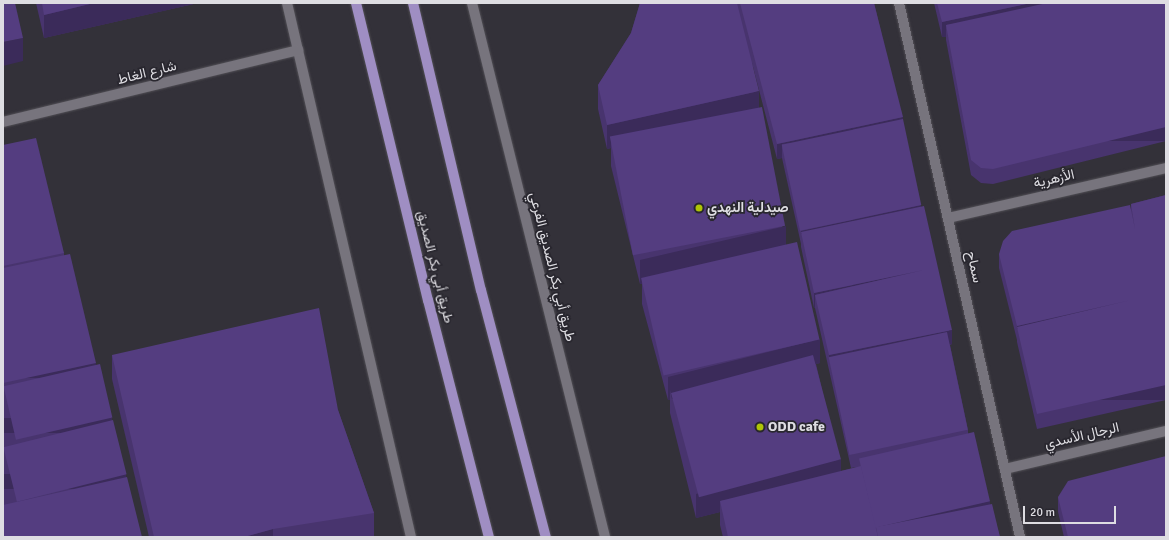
<!DOCTYPE html>
<meta charset="utf-8">
<style>
body{margin:0}
#map{position:relative;width:1169px;height:540px;overflow:hidden;background:#333139;font-family:Signika,Vazirmatn,sans-serif}
div>[style]{position:absolute}
[style*='--x']{left:calc(var(--x)*1px);top:calc(var(--y)*1px);width:calc(var(--w)*1px);rotate:calc(var(--a)*1deg)}
.roads{filter:drop-shadow(0 0 1px #525056) drop-shadow(0 0 1px #525056)}
.minor>*{height:10px;margin:-5px;padding:0 5px;transform-origin:5px;border-radius:5px;background:#77747d}
.tertiary>*{height:10px;margin:-5px;padding:0 5px;transform-origin:5px;border-radius:5px;background:#77747d}
.primary>*{height:10px;margin:-5px;padding:0 5px;transform-origin:5px;border-radius:5px;background:#9f8ec3}
.wall>*{inset:0;background:#48346e}
.shaded-wall>*{inset:0;background:#3b2b5a;transform-origin:0 0}
.building>*{inset:0;background:#543d80;transform-origin:0 0}
.dots>*{width:11px;height:11px;translate:-50% -50%;box-sizing:border-box;border:2px solid #29272f;border-radius:50%}
span{translate:-50% -50%;white-space:nowrap;text-align:center;line-height:1.15;-webkit-text-stroke:3.5px #29272f;paint-order:stroke}
.street-label{font-size:14px;color:#dedde2}
.poi-label{font-size:14px;color:#dedde2;font-weight:700}
.left{translate:0 -50%;text-align:left}
.frame{position:absolute;inset:0;border:4px solid #dedde2;pointer-events:none}
.scale{position:absolute;left:1023px;top:506px;width:93px;height:18px;box-sizing:border-box;border:2px solid #dedde2;border-top:0;padding-left:5px;font-size:12px;line-height:14px;white-space:nowrap;color:#dedde2;-webkit-text-stroke:3px #29272f;paint-order:stroke}
</style>
<div id="map">
<div class="roads">
<div class="minor">
<div style="--x:899;--y:3;--w:548;--a:77.23"></div>
<div style="--x:948;--y:218;--w:224;--a:-12.9"></div>
<div style="--x:1005;--y:469;--w:165;--a:-13.3"></div>
</div>
<div class="tertiary">
<div style="--x:287;--y:3;--w:548;--a:76.93"></div>
<div style="--x:472;--y:3;--w:550;--a:76.01"></div>
<div style="--x:3;--y:122;--w:304;--a:-13.7"></div>
</div>
<div class="primary">
<div style="--x:356;--y:3;--w:306;--a:76.4"></div>
<div style="--x:428;--y:300;--w:245;--a:75.6"></div>
<div style="--x:413;--y:3;--w:295;--a:76.7"></div>
<div style="--x:481;--y:290;--w:255;--a:75.3"></div>
</div>
</div>
<div class="wall">
<div style="clip-path:polygon(36px 3px,198px 3px,44px 38px)"></div>
<div style="clip-path:polygon(evenodd,640px 3px,874px 3px,903px 123px,921px 207px,952px 344px,950px 345px,968px 430px,968px 433px,990px 504px,1000px 537px,723px 537px,720px 525px,720px 512px,696px 518px,670px 413px,670px 400px,668px 400px,642px 304px,642px 284px,640px 284px,611px 166px,611px 148px,607px 149px,598px 109px,598px 85px,631px 33px,640px 3px,752px 63px,777px 159px,782px 158px,801px 244px,801px 247px,814px 308px,815px 308px,829px 370px,851px 468px,858px 467px,841px 471px,816px 364px,820px 363px,786px 245px,759px 108px,752px 63px)"></div>
<div style="clip-path:polygon(934px 3px,1166px 3px,1166px 141px,993px 184px,981px 183px,971px 175px,946px 40px,946px 37px,942px 37px)"></div>
<div style="clip-path:polygon(3px 145px,64px 253px,64px 255px,96px 365px,112px 421px,126px 478px,3px 537px)"></div>
<div style="clip-path:polygon(1166px 195px,1166px 400px,1037px 429px,1017px 342px,1017px 340px,999px 268px,999px 254px,1131px 209px,1131px 204px)"></div>
<div style="clip-path:polygon(112px 355px,338px 410px,374px 513px,374px 537px,149px 537px,112px 379px)"></div>
<div style="clip-path:polygon(1058px 497px,1166px 537px,1064px 537px,1058px 512px)"></div>
</div>
<div class="shaded-wall">
<div style="clip-path:polygon(94px 3px,198px 3px,44px 38px,44px 15px)"></div>
<div style="clip-path:polygon(1031px 3px,1086px 3px,946px 25px,946px 37px,942px 37px,942px 22px)"></div>
<div style="clip-path:polygon(23px 38px,23px 61px,3px 66px,3px 42px)"></div>
<div style="clip-path:polygon(759px 91px,759px 115px,611px 143px,611px 148px,607px 149px,607px 125px)"></div>
<div style="clip-path:polygon(903px 117px,903px 132px,782px 144px,782px 158px,777px 159px,777px 144px)"></div>
<div style="left:1166px;top:127px;width:14px;height:178px;rotate:90deg"></div>
<div style="clip-path:polygon(921px 205px,921px 220px,801px 234px,801px 231px)"></div>
<div style="clip-path:polygon(786px 226px,786px 249px,642px 280px,642px 284px,640px 284px,640px 260px)"></div>
<div style="clip-path:polygon(924px 270px,815px 295px,815px 308px,814px 308px,814px 293px)"></div>
<div style="clip-path:polygon(1131px 300px,1017px 329px,1017px 326px)"></div>
<div style="clip-path:polygon(952px 330px,952px 344px,832px 369px,829px 357px,829px 370px,829px 355px)"></div>
<div style="clip-path:polygon(820px 339px,820px 363px,672px 399px,670px 390px,670px 400px,668px 400px,668px 377px)"></div>
<div style="left:96px;top:363px;width:15px;height:95px;rotate:90deg"></div>
<div style="left:1166px;top:385px;width:15px;height:132px;rotate:90deg"></div>
<div style="left:112px;top:418px;width:15px;height:112px;rotate:90deg"></div>
<div style="clip-path:polygon(841px 459px,841px 483px,720px 501px,720px 512px,696px 518px,696px 494px)"></div>
<div style="left:126px;top:474px;width:15px;height:126px;rotate:90deg"></div>
<div style="clip-path:polygon(990px 501px,990px 516px,876px 527px,874px 525px)"></div>
<div style="clip-path:polygon(273px 529px,273px 537px,244px 537px)"></div>
</div>
<div class="building">
<div style="clip-path:polygon(3px 3px,15px 3px,23px 38px,3px 42px)"></div>
<div style="clip-path:polygon(42px 3px,94px 3px,44px 15px)"></div>
<div style="clip-path:polygon(640px 3px,737px 3px,759px 91px,607px 125px,598px 85px,631px 33px)"></div>
<div style="clip-path:polygon(740px 3px,874px 3px,903px 117px,777px 144px)"></div>
<div style="clip-path:polygon(937px 3px,1031px 3px,942px 22px)"></div>
<div style="clip-path:polygon(1047px 3px,1166px 3px,1166px 127px,993px 169px,981px 168px,971px 160px,946px 25px)"></div>
<div style="left:762px;top:107px;width:121px;height:155px;rotate:79deg"></div>
<div style="left:903px;top:119px;width:88px;height:124px;rotate:78deg"></div>
<div style="clip-path:polygon(36px 138px,64px 253px,3px 266px,3px 145px)"></div>
<div style="clip-path:polygon(1166px 195px,1166px 292px,1149px 296px,1166px 292px,1166px 385px,1037px 414px,1017px 327px,1131px 300px,1017px 326px,999px 254px,1003px 241px,1012px 231px,1130px 205px,1135px 229px,1131px 204px)"></div>
<div style="clip-path:polygon(924px 206px,952px 330px,829px 355px,815px 295px,924px 270px,814px 293px,801px 232px)"></div>
<div style="left:797px;top:242px;width:100px;height:160px;rotate:77deg"></div>
<div style="clip-path:polygon(70px 254px,96px 363px,3px 383px,3px 268px)"></div>
<div style="clip-path:polygon(319px 308px,338px 410px,374px 513px,273px 529px,244px 537px,154px 537px,112px 355px)"></div>
<div style="left:947px;top:332px;width:100px;height:121px;rotate:78deg"></div>
<div style="left:813px;top:355px;width:108px;height:147px;rotate:75deg"></div>
<div style="left:100px;top:364px;width:55px;height:99px;rotate:77deg"></div>
<div style="left:113px;top:420px;width:56px;height:113px;rotate:76deg"></div>
<div style="left:974px;top:432px;width:71px;height:118px;rotate:77deg"></div>
<div style="clip-path:polygon(1166px 456px,1166px 537px,1068px 537px,1058px 497px,1068px 481px)"></div>
<div style="clip-path:polygon(861px 466px,878px 537px,728px 537px,720px 501px)"></div>
<div style="clip-path:polygon(127px 477px,142px 537px,3px 537px,3px 505px)"></div>
<div style="clip-path:polygon(992px 504px,1000px 537px,878px 537px,876px 527px)"></div>
</div>
<div class="dots">
<div style="left:699px;top:208px;background:#afc507"></div>
<div style="left:760px;top:427px;background:#afc507"></div>
</div>
<div class="street-label">
<span style="left:147px;top:73px;rotate:-14deg">شارع الغاط</span>
<span style="left:1054px;top:179px;rotate:-13deg">الأزهرية</span>
<span style="left:435px;top:267px;rotate:76deg">طريق أبي بكر الصديق</span>
<span style="left:552px;top:267px;rotate:76deg">طريق أبي بكر الصديق الفرعي</span>
<span style="left:974px;top:267px;rotate:77deg">سماح</span>
<span style="left:1082px;top:436px;rotate:-13deg">الرجال الأسدي</span>
</div>
<div class="poi-label">
<span class="left" style="left:707px;top:208px">صيدلية النهدي</span>
<span class="left" style="left:768px;top:427px">ODD cafe</span>
</div>
<div class="frame"></div>
<div class="scale">20 m</div>
</div>
